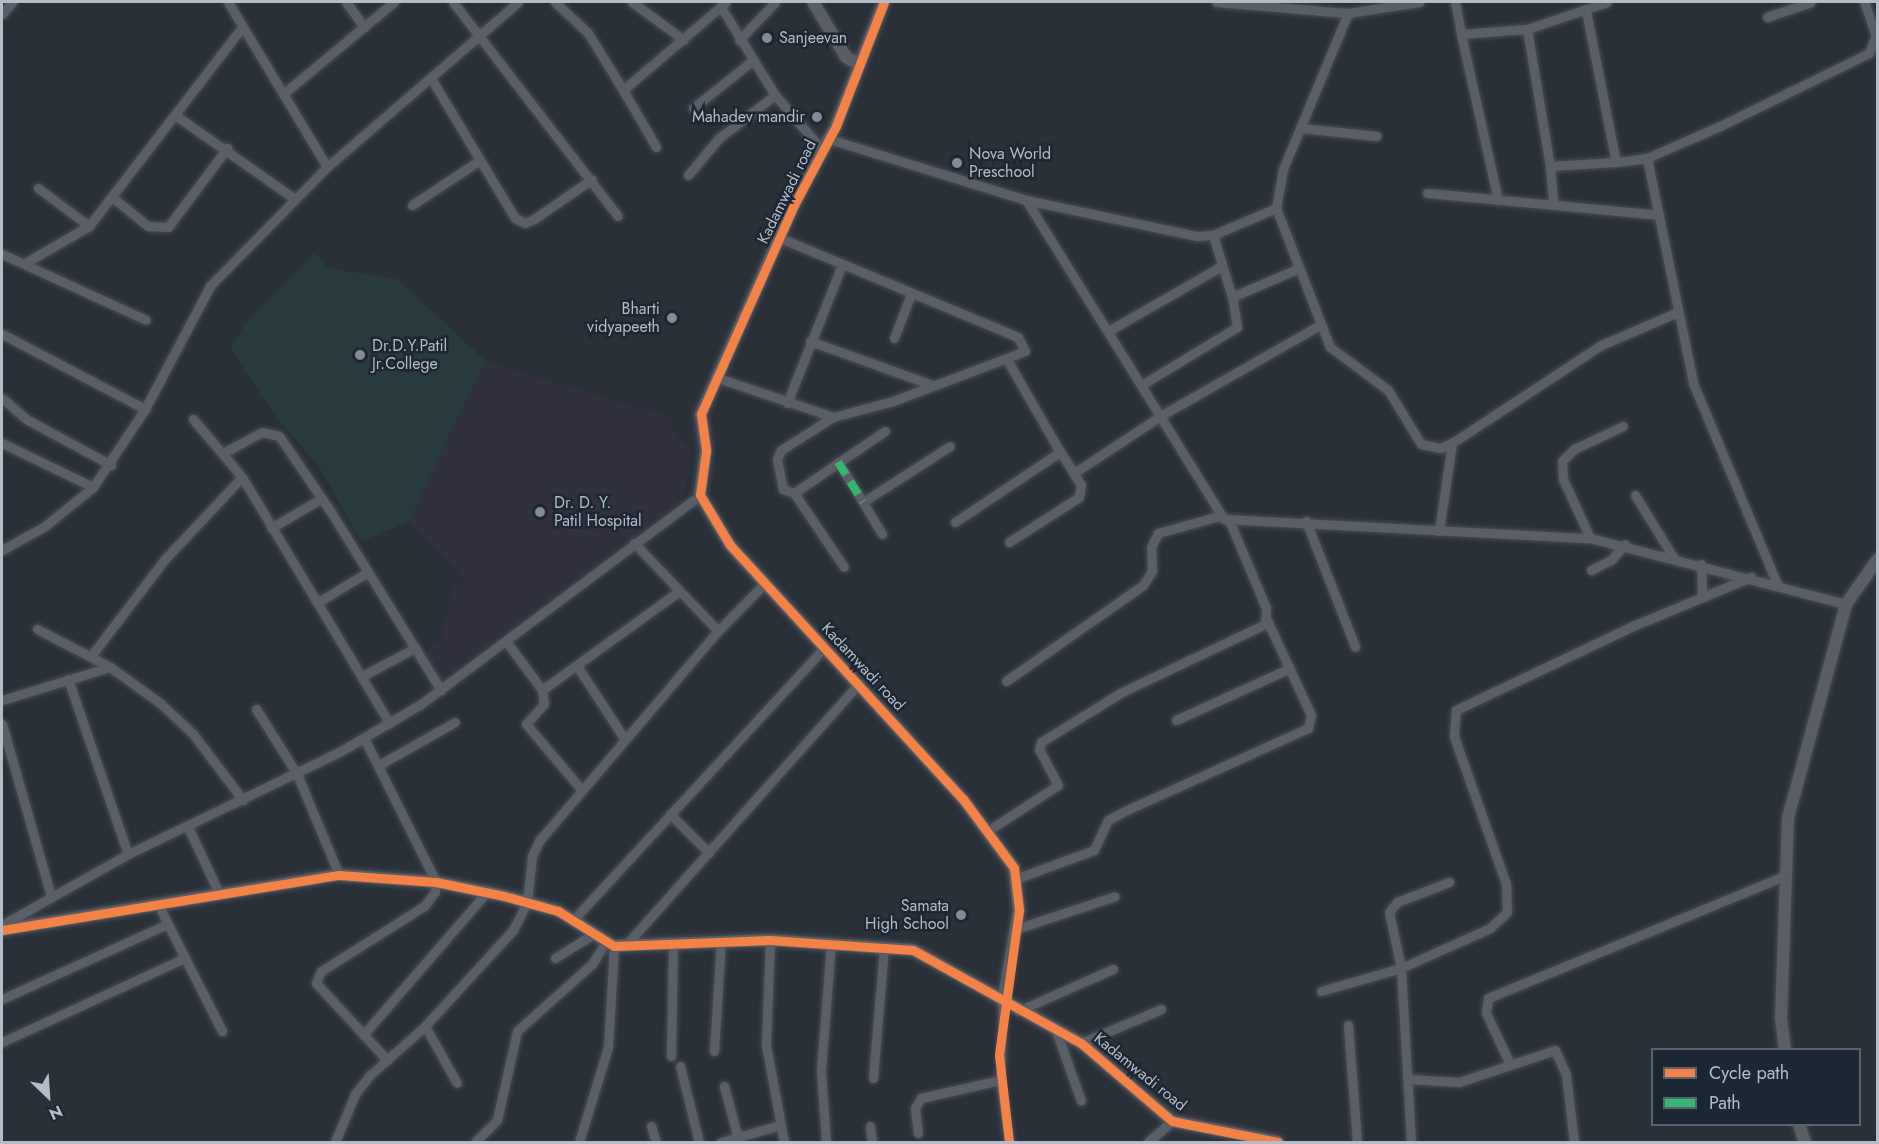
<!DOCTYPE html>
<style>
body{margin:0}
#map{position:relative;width:1879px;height:1144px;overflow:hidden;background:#2a3038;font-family:Jost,sans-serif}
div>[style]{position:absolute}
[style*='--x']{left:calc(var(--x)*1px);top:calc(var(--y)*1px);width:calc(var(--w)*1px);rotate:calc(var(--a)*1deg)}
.medical>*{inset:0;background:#31303e}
.green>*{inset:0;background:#273a3e}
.roads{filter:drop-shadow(0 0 2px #484c53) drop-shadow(0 0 2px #484c53)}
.street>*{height:9px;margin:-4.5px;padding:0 4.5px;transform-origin:4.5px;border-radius:4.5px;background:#5a5e66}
.secondary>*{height:12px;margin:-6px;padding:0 6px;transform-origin:6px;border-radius:6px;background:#595d64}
.quiet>*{height:8px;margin-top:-4px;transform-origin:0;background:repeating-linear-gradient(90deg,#33b770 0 15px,transparent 0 23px)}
.cycleway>*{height:9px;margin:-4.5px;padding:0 4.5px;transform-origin:4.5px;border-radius:4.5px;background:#f48246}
.dots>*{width:16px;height:16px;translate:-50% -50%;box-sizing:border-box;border:3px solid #1d2633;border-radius:50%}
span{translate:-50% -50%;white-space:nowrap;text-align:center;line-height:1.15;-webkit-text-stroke:5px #1d2633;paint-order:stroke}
.poi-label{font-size:16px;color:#b4bcc9}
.left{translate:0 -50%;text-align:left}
.right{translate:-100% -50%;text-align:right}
.street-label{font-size:16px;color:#b4bcc9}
.frame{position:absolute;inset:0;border:3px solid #b4bcc9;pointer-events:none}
.legend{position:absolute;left:1651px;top:1048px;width:210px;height:78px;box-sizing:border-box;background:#1d2633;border:2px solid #59626f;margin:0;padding:8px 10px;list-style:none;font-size:18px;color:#b4bcc9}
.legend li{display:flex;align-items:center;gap:12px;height:30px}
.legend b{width:30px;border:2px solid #59626f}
.north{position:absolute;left:18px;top:1066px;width:60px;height:60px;-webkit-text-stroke:4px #1d2633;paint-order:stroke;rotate:155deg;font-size:16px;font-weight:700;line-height:24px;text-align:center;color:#b4bcc9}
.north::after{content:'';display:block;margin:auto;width:21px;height:27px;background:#b4bcc9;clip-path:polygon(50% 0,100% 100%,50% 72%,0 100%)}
</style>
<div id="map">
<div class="medical">
<div style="clip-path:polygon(486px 361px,673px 418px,673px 430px,688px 446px,690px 474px,680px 502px,441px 679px,424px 652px,440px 641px,453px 588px,465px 579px,409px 521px)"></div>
</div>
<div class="green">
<div style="clip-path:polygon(315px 252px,328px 268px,397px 279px,486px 361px,409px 521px,361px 542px,320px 468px,274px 414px,230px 348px,245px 324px)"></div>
</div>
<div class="roads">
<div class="street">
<div style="--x:228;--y:2;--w:192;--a:59"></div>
<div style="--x:346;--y:2;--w:31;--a:54"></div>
<div style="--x:453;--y:2;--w:270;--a:52.4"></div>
<div style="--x:555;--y:2;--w:45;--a:43.2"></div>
<div style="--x:588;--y:33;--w:67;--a:58.4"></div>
<div style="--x:623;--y:90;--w:135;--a:-40.5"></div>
<div style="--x:632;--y:2;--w:64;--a:36.2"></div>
<div style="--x:1216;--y:2;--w:132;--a:4.8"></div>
<div style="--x:1348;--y:13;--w:169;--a:112.6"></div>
<div style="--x:1283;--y:169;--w:40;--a:100"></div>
<div style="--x:1276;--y:208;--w:149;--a:68.8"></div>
<div style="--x:1330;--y:347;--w:72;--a:36.6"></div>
<div style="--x:1388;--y:390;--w:63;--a:58.6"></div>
<div style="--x:1421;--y:444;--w:19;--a:12"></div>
<div style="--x:1440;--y:448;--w:13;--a:-23"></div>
<div style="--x:1455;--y:2;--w:33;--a:79"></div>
<div style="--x:721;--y:7;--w:103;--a:58.5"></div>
<div style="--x:775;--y:95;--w:74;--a:49.4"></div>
<div style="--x:1586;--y:11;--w:154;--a:78.8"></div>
<div style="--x:1348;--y:13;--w:72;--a:-8.8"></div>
<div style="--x:2;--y:14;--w:16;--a:-50"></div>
<div style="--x:1767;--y:17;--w:46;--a:-18.8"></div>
<div style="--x:1527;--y:29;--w:139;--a:80.5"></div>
<div style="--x:1550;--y:166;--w:66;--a:-3.5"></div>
<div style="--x:1616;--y:162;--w:31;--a:-7"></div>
<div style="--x:1647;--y:158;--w:80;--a:-23.7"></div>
<div style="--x:1720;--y:126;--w:166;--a:-26.1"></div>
<div style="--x:1869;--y:53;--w:18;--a:-68"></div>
<div style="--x:1876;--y:36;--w:36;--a:-109"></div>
<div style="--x:739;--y:40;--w:52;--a:-46.5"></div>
<div style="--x:432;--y:80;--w:161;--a:59"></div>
<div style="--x:515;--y:218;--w:11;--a:27"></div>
<div style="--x:525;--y:223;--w:10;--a:-24"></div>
<div style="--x:534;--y:219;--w:70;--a:-34.6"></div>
<div style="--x:623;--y:90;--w:66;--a:59.9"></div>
<div style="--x:283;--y:94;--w:144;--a:-39.7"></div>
<div style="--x:693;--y:108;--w:75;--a:-38.5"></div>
<div style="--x:175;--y:115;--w:146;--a:35"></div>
<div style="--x:1301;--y:128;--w:76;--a:6"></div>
<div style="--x:829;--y:139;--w:206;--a:17.2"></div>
<div style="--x:1026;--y:200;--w:375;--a:58.2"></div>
<div style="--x:1224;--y:519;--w:366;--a:3"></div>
<div style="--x:1590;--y:538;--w:264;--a:14.5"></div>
<div style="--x:1647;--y:158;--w:230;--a:78.4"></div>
<div style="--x:1693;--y:383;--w:218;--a:67.3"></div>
<div style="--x:1550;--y:166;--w:37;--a:85"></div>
<div style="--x:688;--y:175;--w:48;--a:-50"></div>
<div style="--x:719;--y:138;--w:71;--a:-37.5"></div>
<div style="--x:38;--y:188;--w:64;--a:36.7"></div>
<div style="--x:1427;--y:193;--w:233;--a:5.4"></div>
<div style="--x:112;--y:197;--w:46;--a:38.9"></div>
<div style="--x:148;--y:226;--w:20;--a:3"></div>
<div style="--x:168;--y:227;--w:99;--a:-53.2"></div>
<div style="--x:1026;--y:200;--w:175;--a:11.9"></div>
<div style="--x:1197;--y:236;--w:16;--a:-4"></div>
<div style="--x:1213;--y:235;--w:69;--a:-23.2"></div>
<div style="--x:1498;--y:200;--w:170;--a:-102.6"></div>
<div style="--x:1461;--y:34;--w:66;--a:-4.3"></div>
<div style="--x:1527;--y:29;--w:84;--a:-18.6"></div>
<div style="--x:412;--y:205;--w:82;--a:-33.5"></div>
<div style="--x:1213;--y:235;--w:65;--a:73"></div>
<div style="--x:1232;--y:297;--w:73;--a:-23.4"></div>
<div style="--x:2;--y:254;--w:158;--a:24.6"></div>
<div style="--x:25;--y:263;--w:74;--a:-30"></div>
<div style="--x:89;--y:226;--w:251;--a:-52.4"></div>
<div style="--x:1110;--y:330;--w:127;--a:-29.8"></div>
<div style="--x:2;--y:334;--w:161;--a:27.7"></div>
<div style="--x:894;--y:338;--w:47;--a:-68.9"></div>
<div style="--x:810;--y:341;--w:130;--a:19.8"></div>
<div style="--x:715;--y:377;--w:125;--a:18.7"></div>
<div style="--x:833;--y:417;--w:62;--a:-14.9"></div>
<div style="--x:893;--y:401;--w:141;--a:-20.7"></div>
<div style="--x:1025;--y:351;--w:16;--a:-117"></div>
<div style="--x:1018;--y:337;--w:258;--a:-157.4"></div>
<div style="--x:1143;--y:384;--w:110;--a:-31.2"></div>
<div style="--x:1237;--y:327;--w:30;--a:-99"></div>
<div style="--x:2;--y:398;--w:32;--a:41"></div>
<div style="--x:26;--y:419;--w:97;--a:28.4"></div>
<div style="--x:787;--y:403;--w:149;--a:-68.3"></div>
<div style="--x:833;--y:417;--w:62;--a:147.6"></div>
<div style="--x:781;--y:450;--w:10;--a:114"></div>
<div style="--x:777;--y:459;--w:31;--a:79"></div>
<div style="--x:783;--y:489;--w:12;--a:20"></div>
<div style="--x:794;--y:493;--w:89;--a:56"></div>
<div style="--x:193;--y:419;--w:76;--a:49.8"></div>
<div style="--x:242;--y:477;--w:287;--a:59.1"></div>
<div style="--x:2;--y:443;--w:101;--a:25.8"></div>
<div style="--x:223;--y:453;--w:44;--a:-28.3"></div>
<div style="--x:262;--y:432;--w:17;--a:13"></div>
<div style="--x:279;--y:436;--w:88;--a:55.6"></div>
<div style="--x:329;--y:509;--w:74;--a:58.2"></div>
<div style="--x:368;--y:572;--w:56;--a:148.9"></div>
<div style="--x:838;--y:462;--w:47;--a:58"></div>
<div style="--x:1074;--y:473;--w:105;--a:-33.4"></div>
<div style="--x:1162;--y:415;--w:182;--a:-29.7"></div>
<div style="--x:794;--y:493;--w:110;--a:-34.3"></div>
<div style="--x:1635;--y:495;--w:73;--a:58.5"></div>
<div style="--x:1306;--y:521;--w:135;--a:68.7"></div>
<div style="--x:955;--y:522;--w:126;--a:-33.7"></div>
<div style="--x:1060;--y:452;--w:106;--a:-119.9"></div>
<div style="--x:271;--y:528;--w:59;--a:-30.5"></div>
<div style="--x:1439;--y:531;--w:89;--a:-81.6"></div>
<div style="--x:1452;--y:443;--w:178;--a:-33.3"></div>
<div style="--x:1601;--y:345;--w:84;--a:-23.2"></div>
<div style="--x:882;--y:534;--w:37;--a:-121"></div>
<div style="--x:863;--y:502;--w:103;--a:-32.8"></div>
<div style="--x:1590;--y:538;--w:65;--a:-114.6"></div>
<div style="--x:1563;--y:479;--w:18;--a:-93"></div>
<div style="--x:1562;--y:461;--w:17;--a:-45"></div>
<div style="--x:1574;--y:449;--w:54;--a:-25.1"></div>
<div style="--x:1009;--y:542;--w:83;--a:-32.7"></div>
<div style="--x:1079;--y:497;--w:12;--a:-81"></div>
<div style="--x:1081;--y:485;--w:39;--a:-122"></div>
<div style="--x:634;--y:543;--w:122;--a:46.3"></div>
<div style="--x:718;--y:631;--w:67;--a:-45.6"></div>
<div style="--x:2;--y:550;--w:49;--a:-29.2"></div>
<div style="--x:45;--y:526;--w:62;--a:-39.1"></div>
<div style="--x:93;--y:487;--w:94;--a:-56.3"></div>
<div style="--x:145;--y:409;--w:139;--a:-62.1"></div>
<div style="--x:210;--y:286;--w:167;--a:-45.5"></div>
<div style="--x:327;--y:167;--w:252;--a:-40.8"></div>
<div style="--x:1701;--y:564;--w:31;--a:88"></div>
<div style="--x:1591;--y:570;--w:22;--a:-27"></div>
<div style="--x:1611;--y:560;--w:21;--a:-49"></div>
<div style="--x:368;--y:572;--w:139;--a:58.3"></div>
<div style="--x:37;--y:629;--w:82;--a:27.5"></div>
<div style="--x:110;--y:667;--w:62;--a:35.8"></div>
<div style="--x:160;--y:703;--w:45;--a:43.2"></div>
<div style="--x:193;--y:734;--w:83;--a:52.9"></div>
<div style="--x:506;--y:641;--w:61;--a:53.7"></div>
<div style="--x:542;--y:690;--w:168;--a:-35.8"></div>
<div style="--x:91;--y:656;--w:122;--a:-52.7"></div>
<div style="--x:165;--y:559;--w:112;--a:-46.8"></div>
<div style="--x:577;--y:666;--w:86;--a:56.9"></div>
<div style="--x:364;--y:675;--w:58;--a:-27.9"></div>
<div style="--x:68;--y:679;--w:185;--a:71.1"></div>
<div style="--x:1006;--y:681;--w:167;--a:-35"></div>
<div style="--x:1143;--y:585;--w:17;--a:-57"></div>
<div style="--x:1152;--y:571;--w:24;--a:-92"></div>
<div style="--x:1151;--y:547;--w:16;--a:-63"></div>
<div style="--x:1158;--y:533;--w:63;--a:-15.6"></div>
<div style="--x:542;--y:690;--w:14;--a:82"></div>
<div style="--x:544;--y:704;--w:27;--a:132"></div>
<div style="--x:526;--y:724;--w:84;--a:49.8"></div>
<div style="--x:2;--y:700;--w:113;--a:-17"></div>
<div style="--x:256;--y:709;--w:77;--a:57.8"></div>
<div style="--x:297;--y:774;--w:109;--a:67.4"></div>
<div style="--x:1176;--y:720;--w:125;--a:-24.5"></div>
<div style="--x:2;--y:724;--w:179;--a:74.1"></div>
<div style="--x:364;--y:738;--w:161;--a:63.4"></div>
<div style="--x:436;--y:882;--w:10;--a:96"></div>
<div style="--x:435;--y:892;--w:18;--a:128"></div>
<div style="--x:424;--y:906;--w:122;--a:147.7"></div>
<div style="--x:321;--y:971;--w:13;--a:113"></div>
<div style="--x:316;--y:983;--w:105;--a:47.3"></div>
<div style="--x:379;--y:765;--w:87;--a:-29.5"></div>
<div style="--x:670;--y:814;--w:55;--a:45"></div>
<div style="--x:188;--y:827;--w:71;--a:64.9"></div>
<div style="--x:989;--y:830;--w:82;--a:-33.1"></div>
<div style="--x:1058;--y:785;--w:40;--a:-118"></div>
<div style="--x:1039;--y:750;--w:8;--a:-76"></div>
<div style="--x:1041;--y:742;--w:95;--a:-31.7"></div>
<div style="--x:1122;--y:692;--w:158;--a:-25.4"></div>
<div style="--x:1265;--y:624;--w:16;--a:-86"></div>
<div style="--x:1266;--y:608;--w:95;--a:-112.8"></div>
<div style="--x:1018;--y:878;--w:81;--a:-20.2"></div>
<div style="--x:1094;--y:850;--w:33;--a:-65"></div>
<div style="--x:1108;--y:820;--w:21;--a:-28"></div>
<div style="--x:1127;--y:810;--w:199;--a:-24.4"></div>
<div style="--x:1308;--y:728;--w:13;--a:-77"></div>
<div style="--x:1311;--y:715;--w:105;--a:-114.9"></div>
<div style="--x:574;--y:919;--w:369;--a:-47.3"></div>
<div style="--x:2;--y:925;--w:145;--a:-29.4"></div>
<div style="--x:128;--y:854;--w:237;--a:-25.8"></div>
<div style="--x:341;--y:751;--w:93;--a:-30.4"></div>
<div style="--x:421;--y:704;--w:349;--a:-36.8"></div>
<div style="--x:1016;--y:929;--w:104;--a:-18.4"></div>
<div style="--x:770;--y:940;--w:105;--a:92.2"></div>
<div style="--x:766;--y:1045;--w:99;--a:79.5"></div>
<div style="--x:625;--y:946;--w:352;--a:-48.3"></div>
<div style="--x:185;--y:958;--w:82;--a:63.1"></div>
<div style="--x:555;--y:958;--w:47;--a:-32"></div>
<div style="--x:1321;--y:991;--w:83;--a:-16"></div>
<div style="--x:1401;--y:968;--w:98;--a:-24.2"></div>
<div style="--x:1490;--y:928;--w:23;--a:-43"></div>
<div style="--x:1507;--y:912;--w:28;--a:-92"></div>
<div style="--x:1506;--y:884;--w:157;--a:-109.4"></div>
<div style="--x:1454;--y:736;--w:26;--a:-86"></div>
<div style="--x:1456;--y:710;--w:198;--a:-25.4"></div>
<div style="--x:1635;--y:625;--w:126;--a:-22.5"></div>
<div style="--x:2;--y:999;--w:181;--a:-24.4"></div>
<div style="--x:1003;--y:1003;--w:77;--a:92.2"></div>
<div style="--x:1000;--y:1080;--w:63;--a:81.7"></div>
<div style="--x:1018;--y:1011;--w:104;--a:-23.9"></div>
<div style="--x:1348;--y:1025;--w:117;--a:85.6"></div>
<div style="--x:425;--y:1026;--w:65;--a:60.7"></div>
<div style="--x:1055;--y:1028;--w:77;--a:70.4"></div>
<div style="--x:363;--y:1035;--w:189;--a:-49.1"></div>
<div style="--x:2;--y:1042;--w:201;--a:-24.7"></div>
<div style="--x:185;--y:958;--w:58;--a:-116.6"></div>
<div style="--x:1081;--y:1043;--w:87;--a:-23"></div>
<div style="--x:714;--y:1051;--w:110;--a:-86.4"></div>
<div style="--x:671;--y:1056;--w:112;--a:-89"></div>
<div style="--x:1510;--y:1064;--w:56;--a:-115.2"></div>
<div style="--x:1486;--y:1013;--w:15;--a:-82"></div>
<div style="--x:1488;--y:998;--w:320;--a:-22.4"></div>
<div style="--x:680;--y:1066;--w:78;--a:76"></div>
<div style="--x:873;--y:1078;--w:132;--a:-85.2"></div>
<div style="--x:1408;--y:1079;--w:51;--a:3.4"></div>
<div style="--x:1459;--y:1082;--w:101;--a:-18.4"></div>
<div style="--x:1555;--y:1050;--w:27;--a:66"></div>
<div style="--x:1566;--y:1075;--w:67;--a:83.2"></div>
<div style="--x:724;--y:1086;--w:58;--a:75"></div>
<div style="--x:651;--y:1126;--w:17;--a:73"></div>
<div style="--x:870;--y:1126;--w:16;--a:83"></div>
<div style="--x:918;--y:1133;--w:25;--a:-97"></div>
<div style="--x:915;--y:1108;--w:12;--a:-59"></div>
<div style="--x:921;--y:1098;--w:81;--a:-12.8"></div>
<div style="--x:335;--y:1142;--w:52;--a:-67.4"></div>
<div style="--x:355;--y:1094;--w:24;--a:-52"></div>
<div style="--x:370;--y:1075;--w:74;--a:-41.7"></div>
<div style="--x:425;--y:1026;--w:130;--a:-47.5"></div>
<div style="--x:513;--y:930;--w:31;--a:-63"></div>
<div style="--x:527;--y:902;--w:46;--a:-83.8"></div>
<div style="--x:532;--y:856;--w:17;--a:-65"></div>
<div style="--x:539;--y:841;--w:276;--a:-49.6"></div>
<div style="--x:475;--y:1142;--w:31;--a:-45"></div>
<div style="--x:497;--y:1120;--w:91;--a:-77.3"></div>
<div style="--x:517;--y:1031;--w:101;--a:-41.8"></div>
<div style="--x:592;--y:964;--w:26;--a:-58"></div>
<div style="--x:579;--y:1142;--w:99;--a:-73"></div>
<div style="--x:608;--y:1047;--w:101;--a:-86.6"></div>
<div style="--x:721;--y:1142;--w:61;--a:-16.1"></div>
<div style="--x:826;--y:1142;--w:72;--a:-94"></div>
<div style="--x:821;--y:1070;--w:126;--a:-85.5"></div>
<div style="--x:1148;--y:1142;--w:32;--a:-41"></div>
<div style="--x:1411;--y:1142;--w:174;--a:-93.3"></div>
<div style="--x:1401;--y:968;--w:57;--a:-102.1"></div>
<div style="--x:1389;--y:912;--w:13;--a:-51"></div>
<div style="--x:1397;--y:902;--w:56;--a:-21"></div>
</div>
<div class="secondary">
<div style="--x:813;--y:2;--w:64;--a:59"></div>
<div style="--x:846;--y:57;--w:14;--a:30"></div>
<div style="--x:884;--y:2;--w:133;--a:111.2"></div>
<div style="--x:836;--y:126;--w:89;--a:118"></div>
<div style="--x:794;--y:205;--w:229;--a:114"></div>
<div style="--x:701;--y:414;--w:37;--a:82"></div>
<div style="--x:706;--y:451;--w:44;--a:97.8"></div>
<div style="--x:700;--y:495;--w:58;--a:59"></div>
<div style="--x:730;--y:545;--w:345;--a:47.5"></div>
<div style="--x:963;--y:799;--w:86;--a:53.5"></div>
<div style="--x:1014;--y:868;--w:42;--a:83.2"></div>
<div style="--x:1019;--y:910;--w:94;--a:99.8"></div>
<div style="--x:2;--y:930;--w:341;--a:-9.3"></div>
<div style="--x:339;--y:875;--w:97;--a:4.1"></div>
<div style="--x:436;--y:882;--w:69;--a:11.6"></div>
<div style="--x:504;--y:896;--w:56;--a:15.5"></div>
<div style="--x:558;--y:911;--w:66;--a:32"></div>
<div style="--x:614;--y:946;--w:156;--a:-2.2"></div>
<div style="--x:770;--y:940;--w:143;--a:4"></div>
<div style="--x:913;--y:950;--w:192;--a:29"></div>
<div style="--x:1081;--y:1043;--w:120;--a:40.6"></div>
<div style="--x:1172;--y:1121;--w:108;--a:11.2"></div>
<div style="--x:1785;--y:1050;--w:31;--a:-97"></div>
<div style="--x:1781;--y:1019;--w:201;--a:-88"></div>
<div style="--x:1788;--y:818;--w:222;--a:-74.8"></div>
<div style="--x:1846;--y:604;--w:55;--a:-54.6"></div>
<div style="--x:1799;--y:1124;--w:19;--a:72"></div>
</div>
</div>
<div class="quiet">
<div style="--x:838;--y:462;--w:47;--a:58"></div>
</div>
<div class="cycleway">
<div style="--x:884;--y:2;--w:133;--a:111.2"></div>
<div style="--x:836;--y:126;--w:89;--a:118"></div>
<div style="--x:794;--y:205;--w:229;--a:114"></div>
<div style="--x:701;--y:414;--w:37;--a:82"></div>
<div style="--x:706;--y:451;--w:44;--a:97.8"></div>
<div style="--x:700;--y:495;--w:58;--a:59"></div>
<div style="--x:730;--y:545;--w:345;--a:47.5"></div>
<div style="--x:963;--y:799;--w:86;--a:53.5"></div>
<div style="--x:1014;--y:868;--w:42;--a:83.2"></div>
<div style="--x:1019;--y:910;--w:146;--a:97.9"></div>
<div style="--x:999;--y:1055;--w:88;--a:83.4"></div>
<div style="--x:2;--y:930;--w:341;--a:-9.3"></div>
<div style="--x:339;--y:875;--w:97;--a:4.1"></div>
<div style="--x:436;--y:882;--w:69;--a:11.6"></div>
<div style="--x:504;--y:896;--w:56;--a:15.5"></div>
<div style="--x:558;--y:911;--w:66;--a:32"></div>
<div style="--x:614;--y:946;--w:156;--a:-2.2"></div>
<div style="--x:770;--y:940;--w:143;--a:4"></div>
<div style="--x:913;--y:950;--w:192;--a:29"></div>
<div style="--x:1081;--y:1043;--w:120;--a:40.6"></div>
<div style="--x:1172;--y:1121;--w:108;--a:11.2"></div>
</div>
<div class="dots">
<div style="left:767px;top:38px;background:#848b96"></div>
<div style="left:817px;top:117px;background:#848b96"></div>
<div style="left:957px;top:163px;background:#848b96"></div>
<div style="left:672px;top:318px;background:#848b96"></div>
<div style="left:360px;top:355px;background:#848b96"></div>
<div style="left:540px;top:512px;background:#848b96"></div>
<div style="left:961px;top:915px;background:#848b96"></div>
</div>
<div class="poi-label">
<span class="left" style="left:779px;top:38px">Sanjeevan</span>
<span class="right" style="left:805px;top:117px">Mahadev mandir</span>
<span class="left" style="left:969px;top:163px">Nova World<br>Preschool</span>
<span class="right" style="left:660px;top:318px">Bharti<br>vidyapeeth</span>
<span class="left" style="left:372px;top:355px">Dr.D.Y.Patil<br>Jr.College</span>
<span class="left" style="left:554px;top:512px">Dr. D. Y.<br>Patil Hospital</span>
<span class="right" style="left:949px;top:915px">Samata<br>High School</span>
</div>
<div class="street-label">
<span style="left:787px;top:192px;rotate:-64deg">Kadamwadi road</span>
<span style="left:863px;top:667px;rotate:47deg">Kadamwadi road</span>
<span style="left:1140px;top:1072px;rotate:39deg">Kadamwadi road</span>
</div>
<div class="frame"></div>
<ul class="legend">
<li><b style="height:8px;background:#f48246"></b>Cycle path</li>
<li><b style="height:8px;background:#33b770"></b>Path</li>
</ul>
<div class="north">N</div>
</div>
